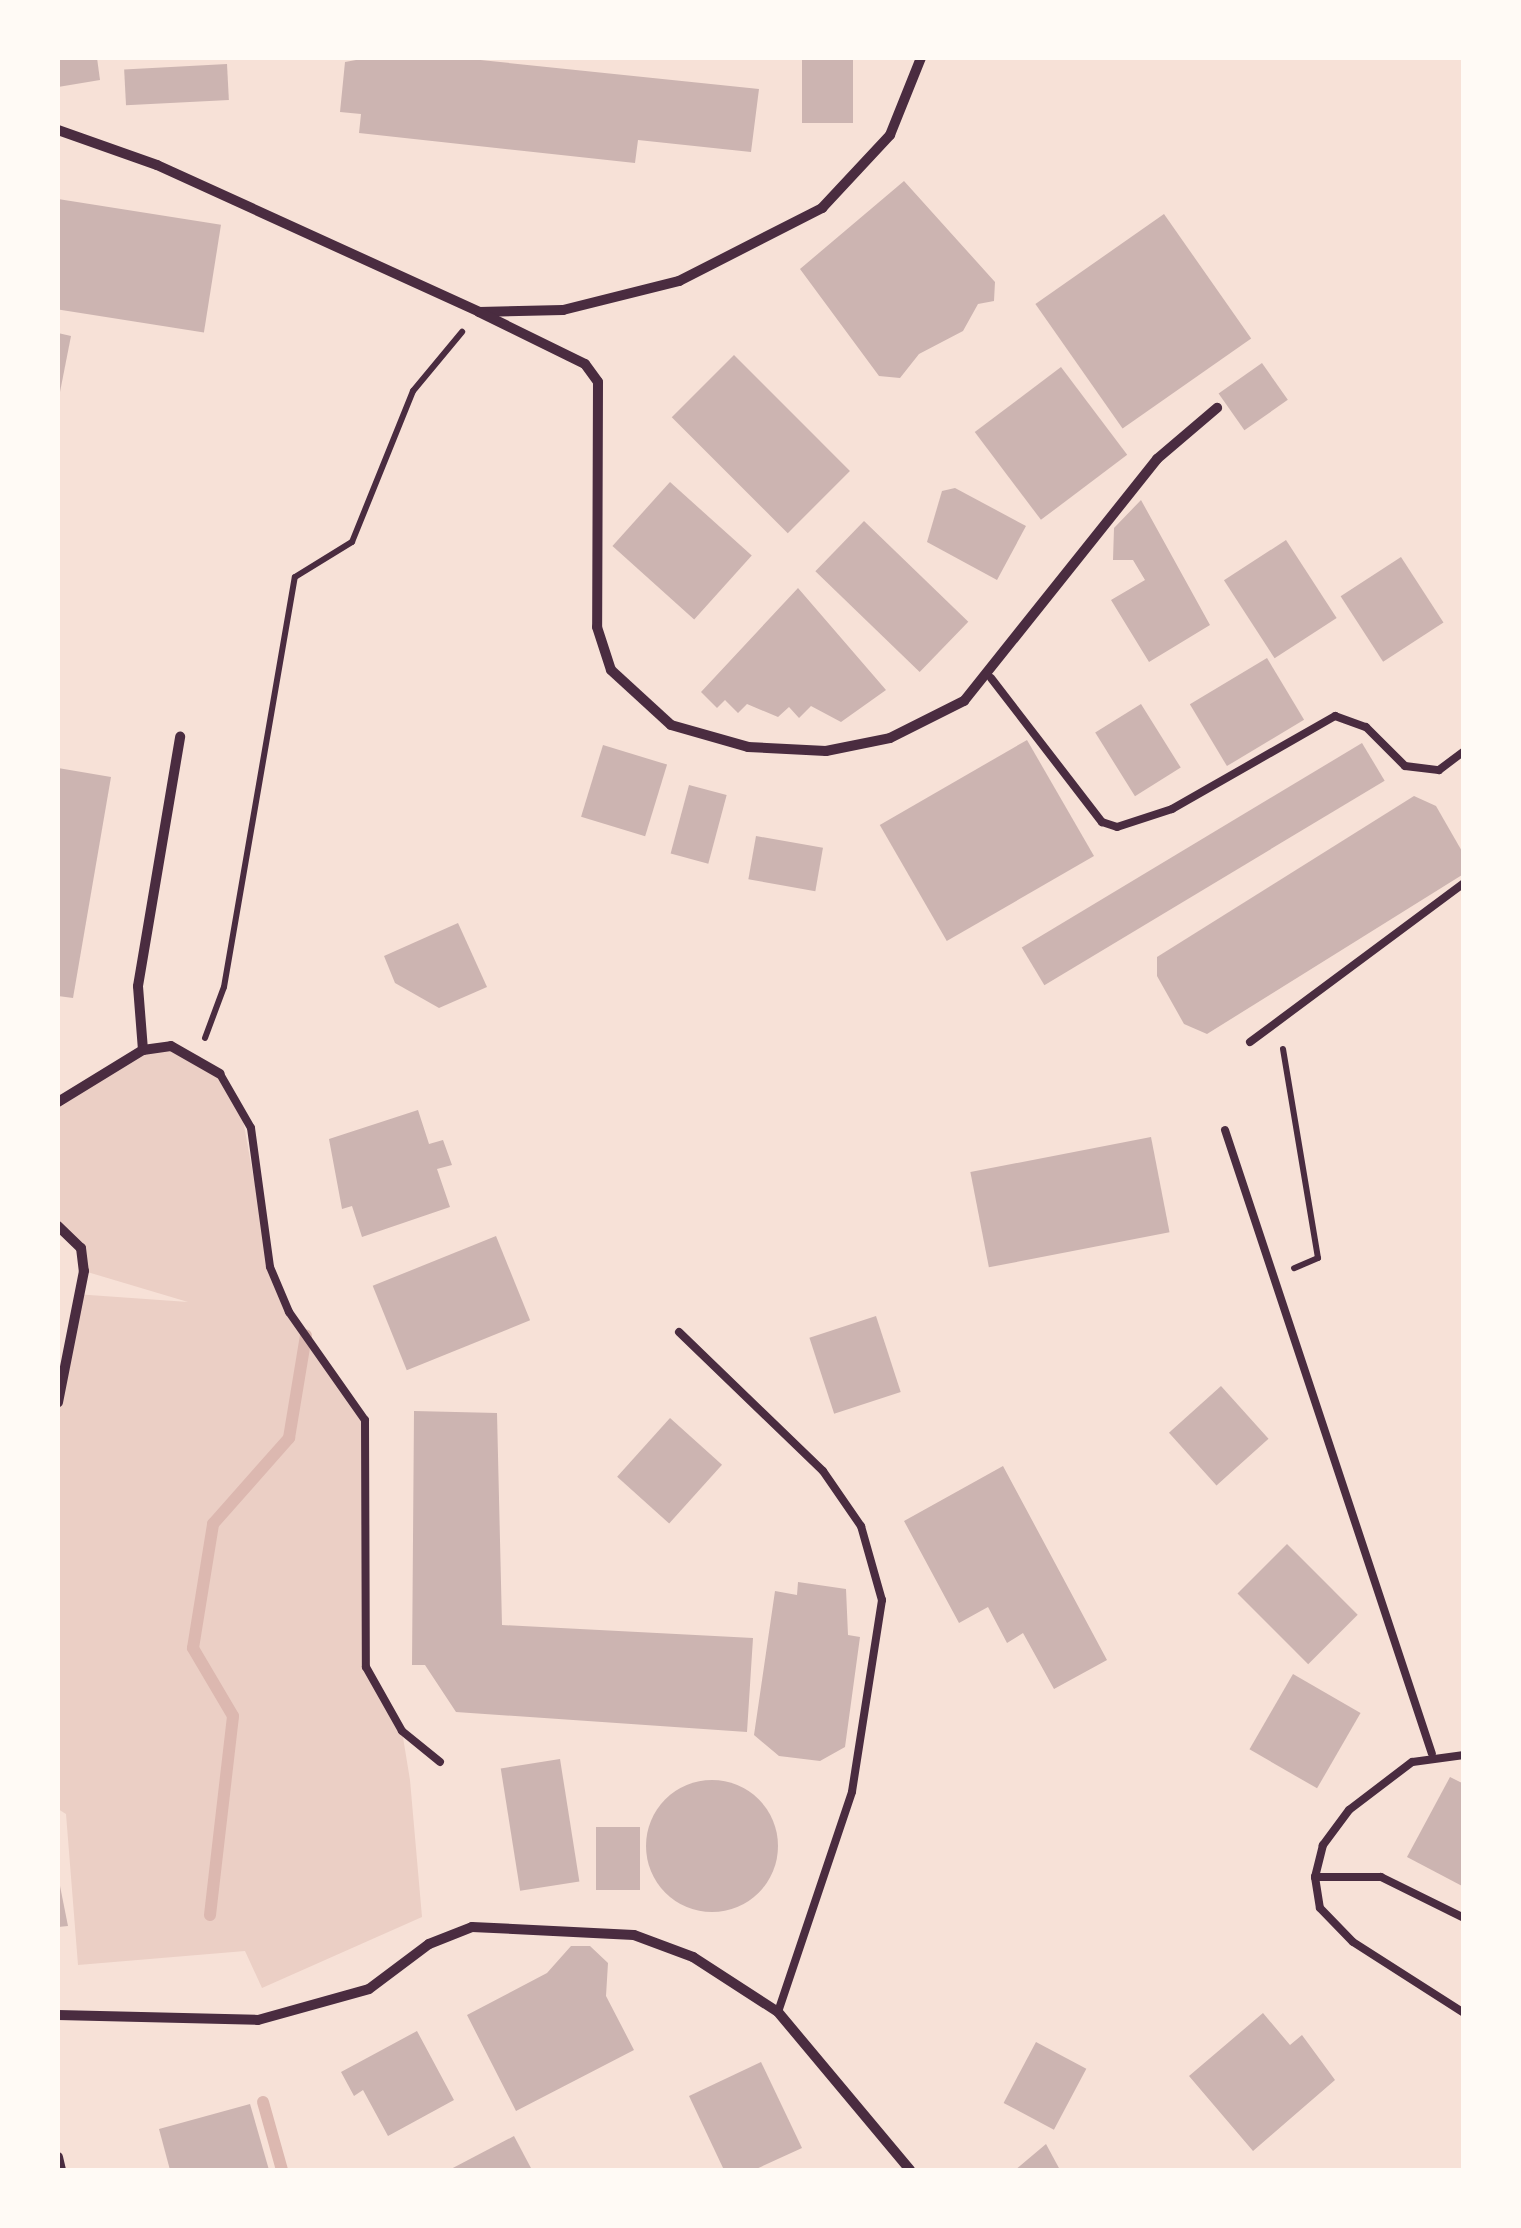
<!DOCTYPE html>
<style>
body{margin:0}
#map{position:relative;width:1521px;height:2228px;overflow:hidden;background:#f7e1d7;font-family:"Noto Sans",sans-serif}
div>[style]{position:absolute}
[style*='--x']{left:calc(var(--x)*1px);top:calc(var(--y)*1px);width:calc(var(--w)*1px);rotate:calc(var(--a)*1deg)}
.green>*{inset:0;background:#ebcfc5}
.stream>*{height:12px;margin:-6px;padding:0 6px;transform-origin:6px;border-radius:6px;background:#dcb8b0}
.building>*{inset:0;background:#ccb4b1;transform-origin:0 0}
.round{border-radius:50%}
.path>*{height:6px;margin:-3px;padding:0 3px;transform-origin:3px;border-radius:3px;background:#4a2c40}
.service>*{height:8px;margin:-4px;padding:0 4px;transform-origin:4px;border-radius:4px;background:#4a2c40}
.minor>*{height:10px;margin:-5px;padding:0 5px;transform-origin:5px;border-radius:5px;background:#4a2c40}
span{translate:-50% -50%;white-space:nowrap;text-align:center;line-height:1.15;-webkit-text-stroke:9px #fffaf5;paint-order:stroke}
.frame{position:absolute;inset:0;border:60px solid #fffaf5;pointer-events:none}
</style>
<div id="map">
<div class="green">
<div style="clip-path:polygon(171px 1046px,199px 1056px,239px 1098px,270px 1268px,289px 1312px,365px 1420px,366px 1667px,402px 1731px,410px 1780px,422px 1917px,262px 1988px,245px 1951px,78px 1965px,66px 1814px,58px 1809px,58px 1402px,75px 1294px,188px 1302px,84px 1271px,81px 1248px,58px 1226px,58px 1103px,143px 1050px)"></div>
</div>
<div class="stream">
<div style="--x:210;--y:1915;--w:200;--a:-83.4"></div>
<div style="--x:233;--y:1716;--w:79;--a:-120.5"></div>
<div style="--x:193;--y:1648;--w:126;--a:-80.8"></div>
<div style="--x:213;--y:1524;--w:115;--a:-48.5"></div>
<div style="--x:289;--y:1438;--w:104;--a:-80.6"></div>
<div style="--x:263;--y:2102;--w:71;--a:74.4"></div>
</div>
<div class="building">
<div style="clip-path:polygon(58px 58px,97px 58px,100px 80px,58px 87px)"></div>
<div style="clip-path:polygon(367px 58px,461px 58px,759px 89px,751px 152px,638px 140px,635px 163px,359px 133px,361px 114px,340px 112px,345px 62px)"></div>
<div style="left:802px;top:58px;width:51px;height:65px"></div>
<div style="left:227px;top:64px;width:36px;height:103px;rotate:87deg"></div>
<div style="clip-path:polygon(904px 181px,995px 282px,994px 301px,978px 304px,963px 331px,919px 354px,900px 378px,879px 376px,800px 269px)"></div>
<div style="left:58px;top:199px;width:165px;height:109px;rotate:9deg"></div>
<div style="left:1164px;top:214px;width:152px;height:157px;rotate:55deg"></div>
<div style="clip-path:polygon(58px 333px,71px 336px,59px 397px,58px 397px)"></div>
<div style="left:734px;top:355px;width:164px;height:88px;rotate:45deg"></div>
<div style="left:1262px;top:363px;width:45px;height:53px;rotate:55deg"></div>
<div style="left:1061px;top:367px;width:110px;height:108px;rotate:53deg"></div>
<div style="left:670px;top:482px;width:110px;height:86px;rotate:42deg"></div>
<div style="clip-path:polygon(955px 488px,1026px 526px,997px 580px,927px 542px,942px 491px)"></div>
<div style="clip-path:polygon(1141px 500px,1210px 625px,1149px 662px,1111px 600px,1145px 580px,1133px 560px,1113px 560px,1114px 528px)"></div>
<div style="left:864px;top:521px;width:145px;height:70px;rotate:44deg"></div>
<div style="left:1286px;top:540px;width:93px;height:74px;rotate:57deg"></div>
<div style="left:1401px;top:557px;width:78px;height:72px;rotate:57deg"></div>
<div style="clip-path:polygon(798px 588px,886px 690px,841px 722px,811px 706px,799px 718px,789px 707px,778px 717px,747px 704px,738px 713px,725px 700px,717px 708px,701px 692px)"></div>
<div style="left:1267px;top:658px;width:72px;height:90px;rotate:59deg"></div>
<div style="left:1141px;top:704px;width:75px;height:54px;rotate:58deg"></div>
<div style="left:1027px;top:740px;width:134px;height:170px;rotate:60deg"></div>
<div style="left:1362px;top:743px;width:44px;height:397px;rotate:59deg"></div>
<div style="left:603px;top:745px;width:67px;height:75px;rotate:17deg"></div>
<div style="clip-path:polygon(58px 768px,111px 777px,73px 998px,58px 996px)"></div>
<div style="left:689px;top:785px;width:39px;height:71px;rotate:15deg"></div>
<div style="clip-path:polygon(1414px 796px,1436px 806px,1463px 853px,1462px 875px,1207px 1034px,1184px 1024px,1157px 976px,1157px 957px)"></div>
<div style="left:756px;top:836px;width:68px;height:44px;rotate:10deg"></div>
<div style="clip-path:polygon(458px 923px,487px 987px,439px 1008px,395px 983px,384px 956px)"></div>
<div style="clip-path:polygon(418px 1110px,429px 1144px,443px 1140px,452px 1165px,437px 1169px,450px 1207px,362px 1237px,352px 1206px,342px 1209px,329px 1139px)"></div>
<div style="left:1151px;top:1137px;width:97px;height:184px;rotate:79deg"></div>
<div style="left:496px;top:1236px;width:91px;height:133px;rotate:68deg"></div>
<div style="left:876px;top:1316px;width:80px;height:70px;rotate:72deg"></div>
<div style="left:1221px;top:1386px;width:71px;height:70px;rotate:48deg"></div>
<div style="clip-path:polygon(414px 1411px,497px 1413px,502px 1625px,753px 1638px,747px 1732px,456px 1712px,425px 1665px,412px 1665px)"></div>
<div style="left:670px;top:1418px;width:70px;height:79px;rotate:42deg"></div>
<div style="clip-path:polygon(1003px 1466px,1107px 1660px,1054px 1689px,1023px 1633px,1007px 1643px,988px 1607px,959px 1623px,904px 1521px)"></div>
<div style="left:1287px;top:1544px;width:100px;height:70px;rotate:45deg"></div>
<div style="clip-path:polygon(798px 1582px,846px 1589px,848px 1635px,860px 1637px,845px 1747px,820px 1761px,779px 1756px,754px 1735px,775px 1591px,797px 1595px)"></div>
<div style="left:1293px;top:1674px;width:78px;height:87px;rotate:30deg"></div>
<div style="left:560px;top:1759px;width:124px;height:60px;rotate:81deg"></div>
<div style="clip-path:polygon(1450px 1777px,1464px 1784px,1464px 1887px,1407px 1857px)"></div>
<div class="round" style="left:646px;top:1780px;width:132px;height:132px"></div>
<div style="left:596px;top:1827px;width:44px;height:63px"></div>
<div style="clip-path:polygon(58px 1876px,68px 1926px,58px 1927px)"></div>
<div style="clip-path:polygon(571px 1946px,590px 1946px,608px 1963px,606px 1996px,634px 2050px,516px 2111px,467px 2015px,547px 1973px)"></div>
<div style="clip-path:polygon(1263px 2013px,1290px 2045px,1302px 2035px,1335px 2080px,1253px 2151px,1189px 2076px)"></div>
<div style="clip-path:polygon(417px 2031px,454px 2100px,388px 2136px,363px 2090px,354px 2096px,341px 2072px)"></div>
<div style="left:1036px;top:2042px;width:57px;height:69px;rotate:28deg"></div>
<div style="clip-path:polygon(761px 2062px,802px 2148px,754px 2170px,724px 2170px,689px 2096px)"></div>
<div style="clip-path:polygon(250px 2104px,269px 2170px,170px 2170px,159px 2129px)"></div>
<div style="clip-path:polygon(514px 2136px,532px 2170px,449px 2170px)"></div>
<div style="clip-path:polygon(1046px 2144px,1060px 2170px,1015px 2170px)"></div>
</div>
<div class="path">
<div style="--x:205;--y:1038;--w:54;--a:-69.6"></div>
<div style="--x:224;--y:987;--w:416;--a:-80.2"></div>
<div style="--x:295;--y:577;--w:67;--a:-31.6"></div>
<div style="--x:352;--y:542;--w:163;--a:-68"></div>
<div style="--x:413;--y:391;--w:77;--a:-50.3"></div>
<div style="--x:1283;--y:1049;--w:212;--a:80.5"></div>
<div style="--x:1318;--y:1258;--w:26;--a:157"></div>
</div>
<div class="service">
<div style="--x:991;--y:678;--w:182;--a:52.4"></div>
<div style="--x:1102;--y:822;--w:16;--a:18"></div>
<div style="--x:1117;--y:827;--w:58;--a:-18.1"></div>
<div style="--x:1172;--y:809;--w:188;--a:-29.7"></div>
<div style="--x:1335;--y:716;--w:33;--a:20"></div>
<div style="--x:1366;--y:727;--w:55;--a:45"></div>
<div style="--x:1405;--y:766;--w:34;--a:7"></div>
<div style="--x:1439;--y:770;--w:31;--a:-37"></div>
<div style="--x:1250;--y:1042;--w:267;--a:-36.6"></div>
<div style="--x:220;--y:1074;--w:62;--a:60.1"></div>
<div style="--x:251;--y:1128;--w:140;--a:82.2"></div>
<div style="--x:270;--y:1267;--w:49;--a:67.1"></div>
<div style="--x:289;--y:1312;--w:132;--a:54.9"></div>
<div style="--x:365;--y:1420;--w:247;--a:89.8"></div>
<div style="--x:366;--y:1667;--w:73;--a:60.6"></div>
<div style="--x:402;--y:1731;--w:49;--a:39.2"></div>
<div style="--x:1225;--y:1130;--w:657;--a:71.65"></div>
<div style="--x:679;--y:1332;--w:200;--a:44"></div>
<div style="--x:823;--y:1471;--w:67;--a:55.4"></div>
<div style="--x:861;--y:1526;--w:77;--a:74.2"></div>
<div style="--x:882;--y:1600;--w:194;--a:98.9"></div>
<div style="--x:852;--y:1792;--w:232;--a:108.6"></div>
<div style="--x:1464;--y:1755;--w:52;--a:172.3"></div>
<div style="--x:1412;--y:1762;--w:79;--a:142.7"></div>
<div style="--x:1349;--y:1810;--w:44;--a:126.6"></div>
<div style="--x:1323;--y:1845;--w:33;--a:104"></div>
<div style="--x:1315;--y:1877;--w:31;--a:81"></div>
<div style="--x:1320;--y:1908;--w:47;--a:45.9"></div>
<div style="--x:1353;--y:1942;--w:132;--a:32.6"></div>
<div style="--x:1315;--y:1877;--w:66;--a:0"></div>
<div style="--x:1381;--y:1877;--w:93;--a:26.3"></div>
</div>
<div class="minor">
<div style="--x:58;--y:130;--w:105;--a:19.5"></div>
<div style="--x:157;--y:165;--w:354;--a:24.5"></div>
<div style="--x:479;--y:312;--w:84;--a:-1.4"></div>
<div style="--x:563;--y:310;--w:120;--a:-14"></div>
<div style="--x:679;--y:281;--w:161;--a:-27"></div>
<div style="--x:822;--y:208;--w:100;--a:-47"></div>
<div style="--x:890;--y:135;--w:83;--a:-68.1"></div>
<div style="--x:479;--y:312;--w:118;--a:26.1"></div>
<div style="--x:585;--y:364;--w:22;--a:54"></div>
<div style="--x:598;--y:382;--w:245;--a:90.2"></div>
<div style="--x:597;--y:627;--w:45;--a:72"></div>
<div style="--x:611;--y:670;--w:81;--a:42.5"></div>
<div style="--x:671;--y:725;--w:80;--a:15.9"></div>
<div style="--x:748;--y:747;--w:78;--a:2.9"></div>
<div style="--x:826;--y:751;--w:65;--a:-11.5"></div>
<div style="--x:890;--y:738;--w:83;--a:-26.6"></div>
<div style="--x:964;--y:701;--w:310;--a:-51.4"></div>
<div style="--x:1157;--y:459;--w:79;--a:-40.4"></div>
<div style="--x:143;--y:1050;--w:64;--a:-94.5"></div>
<div style="--x:138;--y:986;--w:253;--a:-80.4"></div>
<div style="--x:58;--y:1102;--w:100;--a:-31.5"></div>
<div style="--x:143;--y:1050;--w:28;--a:-8"></div>
<div style="--x:171;--y:1046;--w:56;--a:29.7"></div>
<div style="--x:58;--y:1226;--w:32;--a:44"></div>
<div style="--x:81;--y:1248;--w:23;--a:83"></div>
<div style="--x:84;--y:1271;--w:134;--a:101.2"></div>
<div style="--x:58;--y:2015;--w:200;--a:1.4"></div>
<div style="--x:258;--y:2020;--w:115;--a:-15.6"></div>
<div style="--x:369;--y:1989;--w:75;--a:-36.9"></div>
<div style="--x:429;--y:1944;--w:46;--a:-21.6"></div>
<div style="--x:472;--y:1927;--w:162;--a:2.8"></div>
<div style="--x:634;--y:1935;--w:63;--a:20.4"></div>
<div style="--x:693;--y:1957;--w:101;--a:32.9"></div>
<div style="--x:778;--y:2012;--w:206;--a:50.1"></div>
<div style="--x:58;--y:2157;--w:13;--a:77"></div>
</div>
<div class="frame"></div>
</div>
